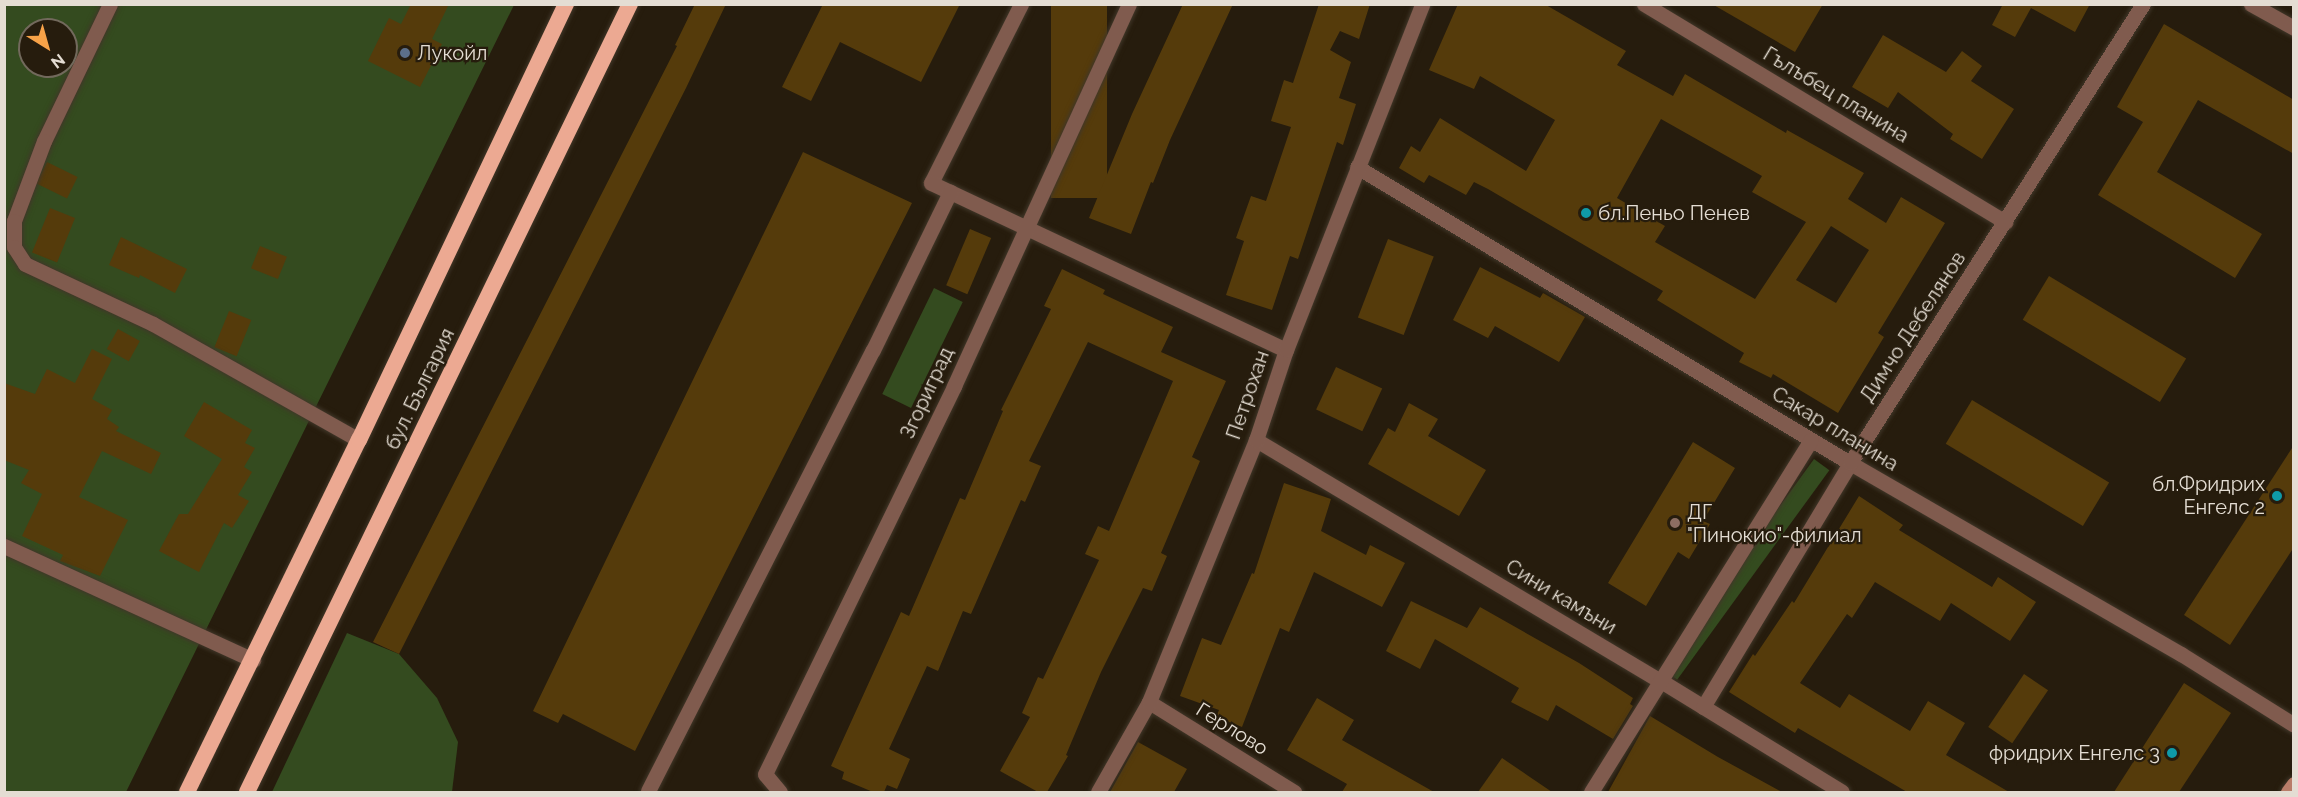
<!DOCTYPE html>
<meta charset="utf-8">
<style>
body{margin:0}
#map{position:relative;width:2298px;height:797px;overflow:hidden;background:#261c0d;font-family:Raleway,sans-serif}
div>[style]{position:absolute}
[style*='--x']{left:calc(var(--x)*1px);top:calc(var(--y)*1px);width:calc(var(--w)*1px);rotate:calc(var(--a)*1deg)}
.green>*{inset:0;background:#344b1f;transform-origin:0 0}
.building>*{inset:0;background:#553b0b;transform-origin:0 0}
.roads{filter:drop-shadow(0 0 2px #413729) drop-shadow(0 0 2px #413729)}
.minor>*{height:15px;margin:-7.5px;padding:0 7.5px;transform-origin:7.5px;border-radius:7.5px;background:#805b4e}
.tertiary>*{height:15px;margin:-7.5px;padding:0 7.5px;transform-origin:7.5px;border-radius:7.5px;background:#805b4e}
.secondary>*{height:15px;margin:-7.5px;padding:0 7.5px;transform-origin:7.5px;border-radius:7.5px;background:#b97d69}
.trunk>*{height:16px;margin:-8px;padding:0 8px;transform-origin:8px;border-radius:8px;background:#eca992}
.dots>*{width:16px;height:16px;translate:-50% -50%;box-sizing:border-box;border:3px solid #261c0d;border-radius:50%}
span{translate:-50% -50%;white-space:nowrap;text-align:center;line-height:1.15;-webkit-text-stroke:4.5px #261c0d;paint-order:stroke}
.poi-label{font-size:20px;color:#e4ddd3}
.left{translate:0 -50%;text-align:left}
.right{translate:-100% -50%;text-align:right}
.street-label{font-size:20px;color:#e4ddd3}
.frame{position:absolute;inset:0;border:6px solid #e4ddd3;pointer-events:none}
.north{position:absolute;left:18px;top:18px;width:60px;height:60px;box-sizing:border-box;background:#261c0d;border:2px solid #72695c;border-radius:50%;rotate:143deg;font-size:16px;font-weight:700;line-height:24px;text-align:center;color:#e4ddd3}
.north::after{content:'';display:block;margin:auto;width:21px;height:27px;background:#f7a248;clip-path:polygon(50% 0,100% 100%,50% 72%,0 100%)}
</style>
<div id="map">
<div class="green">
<div style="clip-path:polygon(evenodd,5px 5px,514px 5px,126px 792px,5px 792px,5px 5px,30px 30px,66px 30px,66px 66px,30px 66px,30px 30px)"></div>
<div style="left:934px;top:288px;width:32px;height:118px;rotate:26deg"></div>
<div style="left:1814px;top:459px;width:19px;height:259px;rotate:36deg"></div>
<div style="clip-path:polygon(347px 633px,399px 654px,437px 698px,458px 742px,452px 792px,272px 792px)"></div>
</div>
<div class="building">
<div style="clip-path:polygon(411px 4px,449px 4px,432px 39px,442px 44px,420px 87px,368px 61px,389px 18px,401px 24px)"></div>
<div style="clip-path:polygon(695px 4px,726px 4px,686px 88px,399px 654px,373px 642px,677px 46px,675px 45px)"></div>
<div style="clip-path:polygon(823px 4px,960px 4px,921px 82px,840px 42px,811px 101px,782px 87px)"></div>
<div style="left:1051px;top:4px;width:56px;height:194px"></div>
<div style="clip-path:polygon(1183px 4px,1233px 4px,1170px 140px,1153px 183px,1151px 182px,1131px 234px,1089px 218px,1132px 114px)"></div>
<div style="clip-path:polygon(1319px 4px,1370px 4px,1359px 39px,1340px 31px,1330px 50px,1351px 62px,1339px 98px,1356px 104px,1343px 145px,1337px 142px,1298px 259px,1290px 256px,1272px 310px,1226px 295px,1244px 241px,1236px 238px,1251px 196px,1266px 201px,1291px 127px,1271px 121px,1284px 80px,1293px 83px)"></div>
<div style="clip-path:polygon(evenodd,1458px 4px,1546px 5px,1626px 51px,1617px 65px,1673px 96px,1685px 74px,1786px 133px,1787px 130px,1864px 173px,1848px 199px,1886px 223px,1901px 197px,1945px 223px,1878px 333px,1884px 337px,1838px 413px,1773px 374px,1771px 378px,1739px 362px,1744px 353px,1657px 300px,1663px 291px,1488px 189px,1474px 182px,1466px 195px,1429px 175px,1424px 183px,1399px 168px,1411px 146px,1420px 152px,1440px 118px,1526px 171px,1555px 120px,1480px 76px,1474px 89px,1429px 70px,1458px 4px,1661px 119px,1762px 176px,1752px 192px,1806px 222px,1755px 299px,1655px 242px,1665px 226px,1617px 198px,1661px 119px,1458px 4px,1831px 226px,1869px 250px,1836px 303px,1796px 280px,1831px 226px)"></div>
<div style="clip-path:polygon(1712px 4px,1823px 4px,1795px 52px)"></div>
<div style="clip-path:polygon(2003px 4px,2090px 4px,2075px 32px,2031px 8px,2015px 37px,1992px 25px)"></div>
<div style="clip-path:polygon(2164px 24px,2294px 100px,2294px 154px,2198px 100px,2157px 172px,2262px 234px,2235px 278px,2098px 195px,2143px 122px,2117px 107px)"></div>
<div style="clip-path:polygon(1883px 35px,1946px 72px,1962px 51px,1982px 66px,1971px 81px,2014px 109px,1982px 159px,1950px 139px,1953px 134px,1898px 92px,1888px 108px,1852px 87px)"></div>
<div style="clip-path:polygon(803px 152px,912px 203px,635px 751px,563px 714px,558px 723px,533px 711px)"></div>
<div style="left:47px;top:162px;width:34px;height:24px;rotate:26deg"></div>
<div style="left:50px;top:208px;width:27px;height:48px;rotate:22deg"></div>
<div style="left:970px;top:229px;width:23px;height:61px;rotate:23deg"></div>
<div style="clip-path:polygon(121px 237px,187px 269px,175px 293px,140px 275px,139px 278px,109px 265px)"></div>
<div style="left:1388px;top:239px;width:49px;height:84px;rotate:21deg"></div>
<div style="left:260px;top:246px;width:29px;height:24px;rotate:22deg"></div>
<div style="clip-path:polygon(1480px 267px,1540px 298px,1543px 293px,1585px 317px,1559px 362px,1495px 326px,1488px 338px,1453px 320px)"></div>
<div style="clip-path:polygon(1062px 269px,1105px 290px,1103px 294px,1173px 327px,1161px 352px,1226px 381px,1192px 457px,1200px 461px,1161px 553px,1167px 556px,1152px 591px,1143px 588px,1101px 672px,1066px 755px,1068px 756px,1047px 792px,1038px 792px,1000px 771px,1030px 717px,1022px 713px,1038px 677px,1043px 679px,1099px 560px,1085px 554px,1098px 526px,1109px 531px,1173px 381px,1088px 342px,1029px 461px,1041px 466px,1025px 502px,1021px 500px,971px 614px,963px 611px,938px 671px,927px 666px,889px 749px,910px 759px,897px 789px,887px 785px,884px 792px,873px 792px,842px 779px,844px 772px,831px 766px,901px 612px,909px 616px,960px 498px,965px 500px,1003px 411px,1001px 410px,1051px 309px,1044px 306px)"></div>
<div style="left:2049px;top:276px;width:160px;height:51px;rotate:31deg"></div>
<div style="left:229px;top:311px;width:24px;height:39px;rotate:22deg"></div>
<div style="left:118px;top:329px;width:25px;height:23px;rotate:29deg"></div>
<div style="clip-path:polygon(92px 349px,112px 359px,92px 399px,112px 410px,107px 419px,119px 427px,116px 431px,161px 453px,151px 474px,102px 451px,79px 497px,128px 520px,100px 576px,60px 561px,63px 555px,22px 536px,42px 494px,21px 483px,29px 470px,4px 460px,4px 383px,35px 394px,47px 369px,75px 383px)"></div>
<div style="left:1336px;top:367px;width:51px;height:47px;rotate:25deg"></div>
<div style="left:1972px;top:400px;width:160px;height:51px;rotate:31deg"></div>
<div style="clip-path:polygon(204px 402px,252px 430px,245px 443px,255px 448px,244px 467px,252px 472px,238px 495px,249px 501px,232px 528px,224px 523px,199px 572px,159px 551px,179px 514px,188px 514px,222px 459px,184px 436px)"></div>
<div style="clip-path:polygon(1409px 403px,1438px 419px,1428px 436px,1486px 470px,1459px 516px,1368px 464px,1388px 428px,1395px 432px)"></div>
<div style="clip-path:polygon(1693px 442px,1735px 468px,1703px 521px,1710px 524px,1689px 559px,1678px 552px,1646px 606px,1608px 583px)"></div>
<div style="clip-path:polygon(2294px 445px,2294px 547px,2230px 645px,2184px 615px)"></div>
<div style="clip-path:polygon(1284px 483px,1331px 499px,1321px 531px,1366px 555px,1370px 545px,1405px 563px,1382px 607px,1314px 572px,1289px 632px,1280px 628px,1242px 727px,1216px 717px,1219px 710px,1180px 696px,1202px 638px,1221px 645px,1252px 573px,1254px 574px)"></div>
<div style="clip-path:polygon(1859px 496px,1903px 525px,1899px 530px,1992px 587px,1998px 577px,2036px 602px,2010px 641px,1951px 603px,1940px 621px,1875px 582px,1852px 618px,1847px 614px,1800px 683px,1840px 708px,1849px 694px,1910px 731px,1928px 701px,1965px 723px,1946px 755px,2009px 792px,1907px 792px,1798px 728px,1795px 733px,1729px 692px,1753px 654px,1755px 656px,1792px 601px,1794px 603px)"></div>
<div style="clip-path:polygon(1411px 601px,1467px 628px,1480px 607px,1579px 663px,1633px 698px,1630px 704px,1633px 706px,1613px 739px,1556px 705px,1548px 721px,1511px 702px,1519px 688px,1435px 639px,1420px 669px,1386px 651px)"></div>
<div style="left:2024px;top:674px;width:29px;height:64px;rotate:34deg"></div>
<div style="clip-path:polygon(2184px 683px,2231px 713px,2179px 792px,2114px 792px)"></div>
<div style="clip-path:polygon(1317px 698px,1354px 720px,1342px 740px,1434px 792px,1342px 792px,1347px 784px,1287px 750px)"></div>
<div style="clip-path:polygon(1650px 716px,1718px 757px,1782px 792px,1608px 792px)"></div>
<div style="clip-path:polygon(1138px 742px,1187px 769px,1174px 792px,1110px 792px)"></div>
<div style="clip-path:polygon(1502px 758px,1552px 792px,1478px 792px)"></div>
</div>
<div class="roads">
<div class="minor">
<div style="--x:110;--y:4;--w:152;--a:115.7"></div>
<div style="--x:44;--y:141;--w:85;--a:110.6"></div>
<div style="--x:14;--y:221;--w:26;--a:90"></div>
<div style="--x:14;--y:247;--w:20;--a:57"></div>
<div style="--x:25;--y:264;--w:141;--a:25.1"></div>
<div style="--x:153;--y:324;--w:236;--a:29.4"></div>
<div style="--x:1021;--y:4;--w:200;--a:116.7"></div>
<div style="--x:931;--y:183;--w:392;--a:25.2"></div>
<div style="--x:1644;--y:4;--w:422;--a:31.1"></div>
<div style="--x:1357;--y:167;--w:575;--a:30.98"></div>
<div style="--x:1850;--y:463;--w:382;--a:30"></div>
<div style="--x:2181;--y:654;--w:133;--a:32.1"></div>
<div style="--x:1256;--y:440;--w:471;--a:30.8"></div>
<div style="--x:1661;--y:681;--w:212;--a:31.5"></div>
<div style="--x:4;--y:546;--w:274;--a:24.6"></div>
<div style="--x:1149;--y:702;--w:171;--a:31.8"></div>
<div style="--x:1703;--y:707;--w:285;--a:-58.9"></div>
<div style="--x:1850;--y:463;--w:545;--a:-57.45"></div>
<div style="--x:648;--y:791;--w:495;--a:-63"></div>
<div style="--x:873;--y:350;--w:176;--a:-64"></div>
<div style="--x:1591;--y:792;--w:415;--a:-58"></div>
</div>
<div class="tertiary">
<div style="--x:2251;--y:4;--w:49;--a:29.2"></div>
<div style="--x:780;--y:792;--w:23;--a:-130"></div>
<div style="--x:765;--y:774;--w:432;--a:-64"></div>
<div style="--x:954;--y:386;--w:420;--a:-65.4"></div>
<div style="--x:1098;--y:792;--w:103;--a:-60.5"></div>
<div style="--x:1149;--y:702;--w:283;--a:-67.8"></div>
<div style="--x:1256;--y:440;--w:95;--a:-71.6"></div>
<div style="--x:1286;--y:350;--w:372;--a:-68.5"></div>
</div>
<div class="secondary">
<div style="--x:2288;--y:792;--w:10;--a:-53"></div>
</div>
<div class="trunk">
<div style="--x:187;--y:792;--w:392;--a:-64"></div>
<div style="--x:359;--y:440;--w:483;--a:-64.6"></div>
<div style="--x:247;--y:792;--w:876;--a:-64.08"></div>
</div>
</div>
<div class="dots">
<div style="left:405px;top:53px;background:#5c6f8a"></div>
<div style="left:1586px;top:213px;background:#0f9aa8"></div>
<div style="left:2277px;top:496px;background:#0f9aa8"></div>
<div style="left:1675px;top:523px;background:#8d6e63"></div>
<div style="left:2172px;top:753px;background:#0f9aa8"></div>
</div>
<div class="poi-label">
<span class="left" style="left:417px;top:53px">Лукойл</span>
<span class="left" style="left:1598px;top:213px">бл.Пеньо Пенев</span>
<span class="right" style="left:2265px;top:496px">бл.Фридрих<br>Енгелс 2</span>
<span class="left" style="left:1687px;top:524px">ДГ<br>"Пинокио"-филиал</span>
<span class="right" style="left:2160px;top:753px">фридрих Енгелс 3</span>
</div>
<div class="street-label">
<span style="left:1836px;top:95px;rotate:31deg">Гълъбец планина</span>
<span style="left:1913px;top:327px;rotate:-57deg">Димчо Дебелянов</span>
<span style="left:420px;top:389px;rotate:-64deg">бул. България</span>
<span style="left:927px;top:393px;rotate:-65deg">Згориград</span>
<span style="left:1248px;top:395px;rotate:-71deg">Петрохан</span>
<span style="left:1835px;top:429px;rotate:31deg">Сакар планина</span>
<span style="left:1561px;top:597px;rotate:31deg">Сини камъни</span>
<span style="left:1232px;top:729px;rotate:32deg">Герлово</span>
</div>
<div class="frame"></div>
<div class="north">N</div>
</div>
